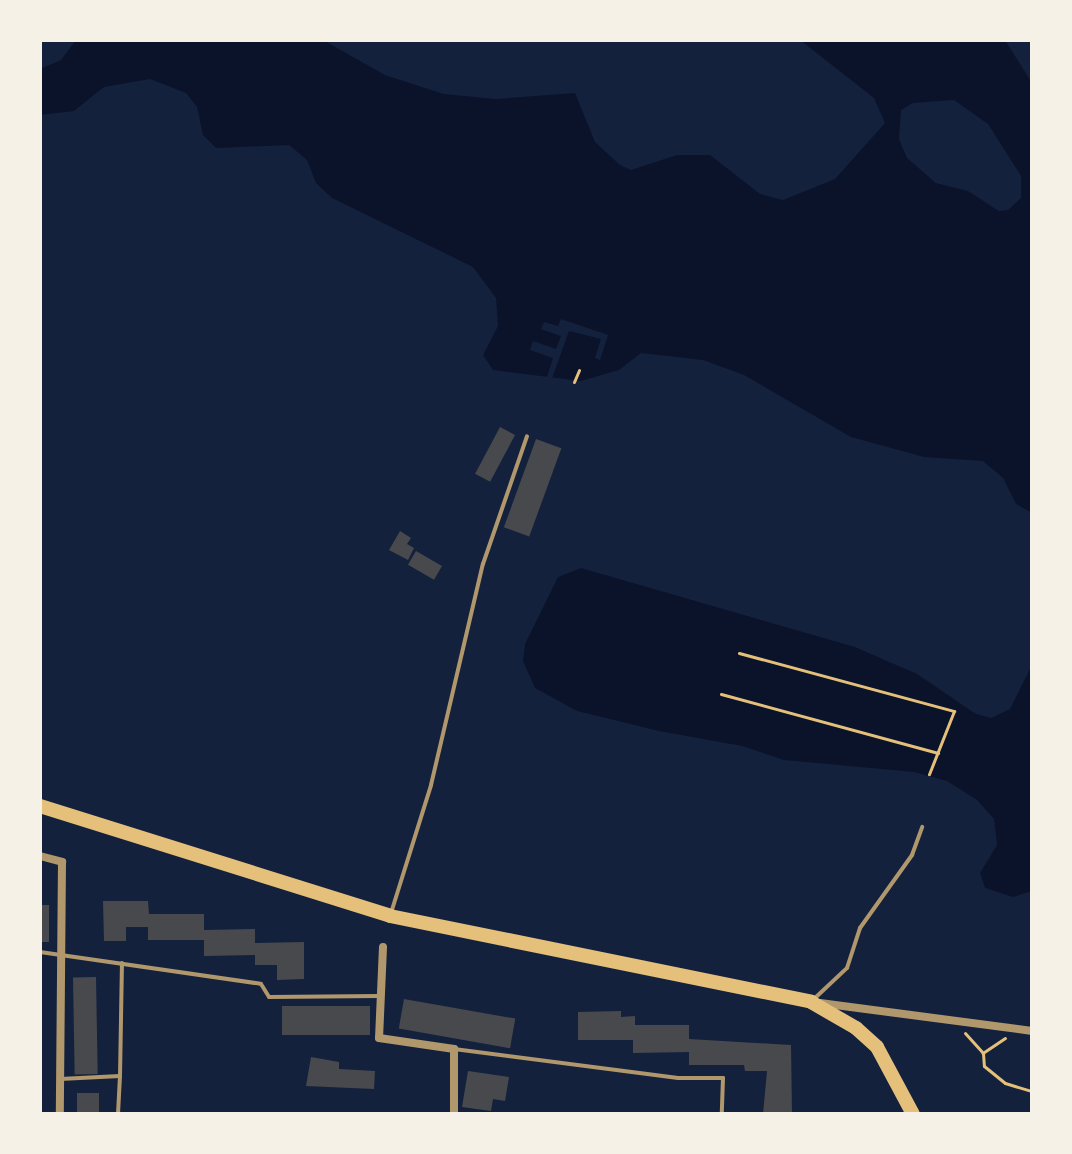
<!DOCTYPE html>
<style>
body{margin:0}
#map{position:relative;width:1072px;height:1154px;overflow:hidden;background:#14213d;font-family:Roboto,sans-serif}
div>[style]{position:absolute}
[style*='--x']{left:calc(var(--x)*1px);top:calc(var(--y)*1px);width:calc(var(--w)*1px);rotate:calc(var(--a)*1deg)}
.water>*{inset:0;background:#0b132b}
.pier>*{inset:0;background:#14213d}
.building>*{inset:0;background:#48494c;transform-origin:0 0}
.path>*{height:3px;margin:-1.5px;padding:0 1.5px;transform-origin:1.5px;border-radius:1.5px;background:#e5c07b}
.service>*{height:4px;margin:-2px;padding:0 2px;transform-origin:2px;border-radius:2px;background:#b1986c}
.minor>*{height:8px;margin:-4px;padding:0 4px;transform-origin:4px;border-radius:4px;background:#b1986c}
.trunk>*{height:14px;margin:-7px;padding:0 7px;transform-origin:7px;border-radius:7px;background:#e5c07b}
span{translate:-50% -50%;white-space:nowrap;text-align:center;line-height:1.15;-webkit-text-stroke:7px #f6f1e7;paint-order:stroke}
.frame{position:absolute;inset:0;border:42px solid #f6f1e7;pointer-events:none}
</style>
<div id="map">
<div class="water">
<div style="clip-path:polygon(evenodd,76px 40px,323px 40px,385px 75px,444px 94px,496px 99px,575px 93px,595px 142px,620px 165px,631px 170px,677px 155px,710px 155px,760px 194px,783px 200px,835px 179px,885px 123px,874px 98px,800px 40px,1005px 40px,1032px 83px,1032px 513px,1016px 504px,1003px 478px,983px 461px,924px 457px,851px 437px,744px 375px,703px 360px,641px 353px,619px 370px,581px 381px,493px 370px,483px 355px,498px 326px,496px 298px,473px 267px,332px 198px,316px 183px,307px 160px,289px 145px,216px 148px,203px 135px,197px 107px,186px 93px,150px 79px,104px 87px,74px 111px,40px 115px,40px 69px,61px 60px,76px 40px,954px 100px,988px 124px,1021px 176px,1021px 198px,1008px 210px,999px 211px,968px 191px,936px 183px,907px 158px,899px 139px,901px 110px,913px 103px,954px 100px)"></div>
<div style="clip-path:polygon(581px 568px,855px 647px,917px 674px,976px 714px,991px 718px,1010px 709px,1032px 665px,1032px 891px,1013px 897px,985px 888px,980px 873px,997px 845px,994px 819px,977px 800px,947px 781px,914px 772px,784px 760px,742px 746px,659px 731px,577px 711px,535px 688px,523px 661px,525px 644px,558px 577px)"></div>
</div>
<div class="pier">
<div style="clip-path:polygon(561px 319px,608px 335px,600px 360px,595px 358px,601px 339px,569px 331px,551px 381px,546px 380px,553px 358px,530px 350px,533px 341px,556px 349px,561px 336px,541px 329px,544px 322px,558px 326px)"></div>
</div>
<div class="building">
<div style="left:500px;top:427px;width:17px;height:53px;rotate:28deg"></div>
<div style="left:536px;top:439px;width:27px;height:94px;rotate:20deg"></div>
<div style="clip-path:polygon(400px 531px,411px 538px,407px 544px,414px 548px,408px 560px,389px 550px)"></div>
<div style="left:416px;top:551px;width:30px;height:16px;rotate:30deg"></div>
<div style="clip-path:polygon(103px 901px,148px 901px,149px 914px,204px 914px,204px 930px,255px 929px,255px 943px,304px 942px,304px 979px,277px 980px,277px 965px,255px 965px,255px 955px,204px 956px,204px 940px,148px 940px,148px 927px,126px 927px,126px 941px,104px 941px)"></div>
<div style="left:40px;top:905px;width:9px;height:37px"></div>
<div style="left:96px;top:977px;width:97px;height:23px;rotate:89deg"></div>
<div style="left:404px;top:999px;width:113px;height:30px;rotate:10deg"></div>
<div style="left:370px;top:1006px;width:29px;height:88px;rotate:90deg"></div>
<div style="clip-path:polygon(621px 1011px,621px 1017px,635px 1016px,635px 1025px,689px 1025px,689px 1039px,791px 1045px,792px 1114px,763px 1114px,767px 1071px,745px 1071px,744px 1065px,689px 1065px,689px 1052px,633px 1053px,633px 1040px,578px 1040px,578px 1012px)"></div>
<div style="clip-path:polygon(311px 1057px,339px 1062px,339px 1069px,375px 1071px,374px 1089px,306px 1086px)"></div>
<div style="clip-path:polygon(468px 1071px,509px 1077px,505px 1101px,493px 1099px,491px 1111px,462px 1107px)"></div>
<div style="left:99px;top:1093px;width:21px;height:22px;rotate:90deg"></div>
</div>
<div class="path">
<div style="--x:574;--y:382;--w:13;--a:-67"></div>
<div style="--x:739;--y:653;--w:223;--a:15.1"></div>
<div style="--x:954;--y:711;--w:68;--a:111.6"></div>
<div style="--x:721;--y:694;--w:225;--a:15.2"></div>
<div style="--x:965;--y:1033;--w:27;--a:48"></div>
<div style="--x:1005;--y:1038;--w:27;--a:146"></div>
<div style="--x:983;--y:1053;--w:13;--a:86"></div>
<div style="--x:984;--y:1066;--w:27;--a:39"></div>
<div style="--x:1005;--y:1083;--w:28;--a:17"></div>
</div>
<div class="service">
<div style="--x:391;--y:913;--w:134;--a:-72.6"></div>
<div style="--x:431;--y:785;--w:227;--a:-76.8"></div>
<div style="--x:483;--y:564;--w:135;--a:-71"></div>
<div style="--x:40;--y:952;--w:223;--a:8.2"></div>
<div style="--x:261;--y:984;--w:15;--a:58"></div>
<div style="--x:269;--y:997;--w:110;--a:-0.5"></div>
<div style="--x:815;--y:998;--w:44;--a:-43.2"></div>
<div style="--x:847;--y:968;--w:42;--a:-72"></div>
<div style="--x:860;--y:928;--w:90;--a:-54.5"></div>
<div style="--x:912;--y:855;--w:30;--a:-70"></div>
<div style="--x:454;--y:1049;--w:226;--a:7.4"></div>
<div style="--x:678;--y:1078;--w:45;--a:0"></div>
<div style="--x:723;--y:1078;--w:36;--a:92"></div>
<div style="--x:60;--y:1079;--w:60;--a:-2.9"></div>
<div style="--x:120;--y:1076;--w:113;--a:-89"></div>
<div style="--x:118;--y:1114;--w:38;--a:-87"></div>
</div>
<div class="minor">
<div style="--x:40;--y:856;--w:23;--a:15"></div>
<div style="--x:62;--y:862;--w:252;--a:90.5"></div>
<div style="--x:383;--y:947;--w:91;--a:92.5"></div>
<div style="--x:379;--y:1038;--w:76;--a:8.3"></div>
<div style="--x:454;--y:1049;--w:65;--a:90"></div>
<div style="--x:820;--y:1003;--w:214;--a:7.5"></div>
</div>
<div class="trunk">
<div style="--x:40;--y:806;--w:367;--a:17.4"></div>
<div style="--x:390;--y:916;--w:430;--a:11.5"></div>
<div style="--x:811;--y:1002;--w:52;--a:30"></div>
<div style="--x:856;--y:1028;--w:28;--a:42"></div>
<div style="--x:877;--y:1047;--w:76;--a:61.8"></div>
</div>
<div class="frame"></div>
</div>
